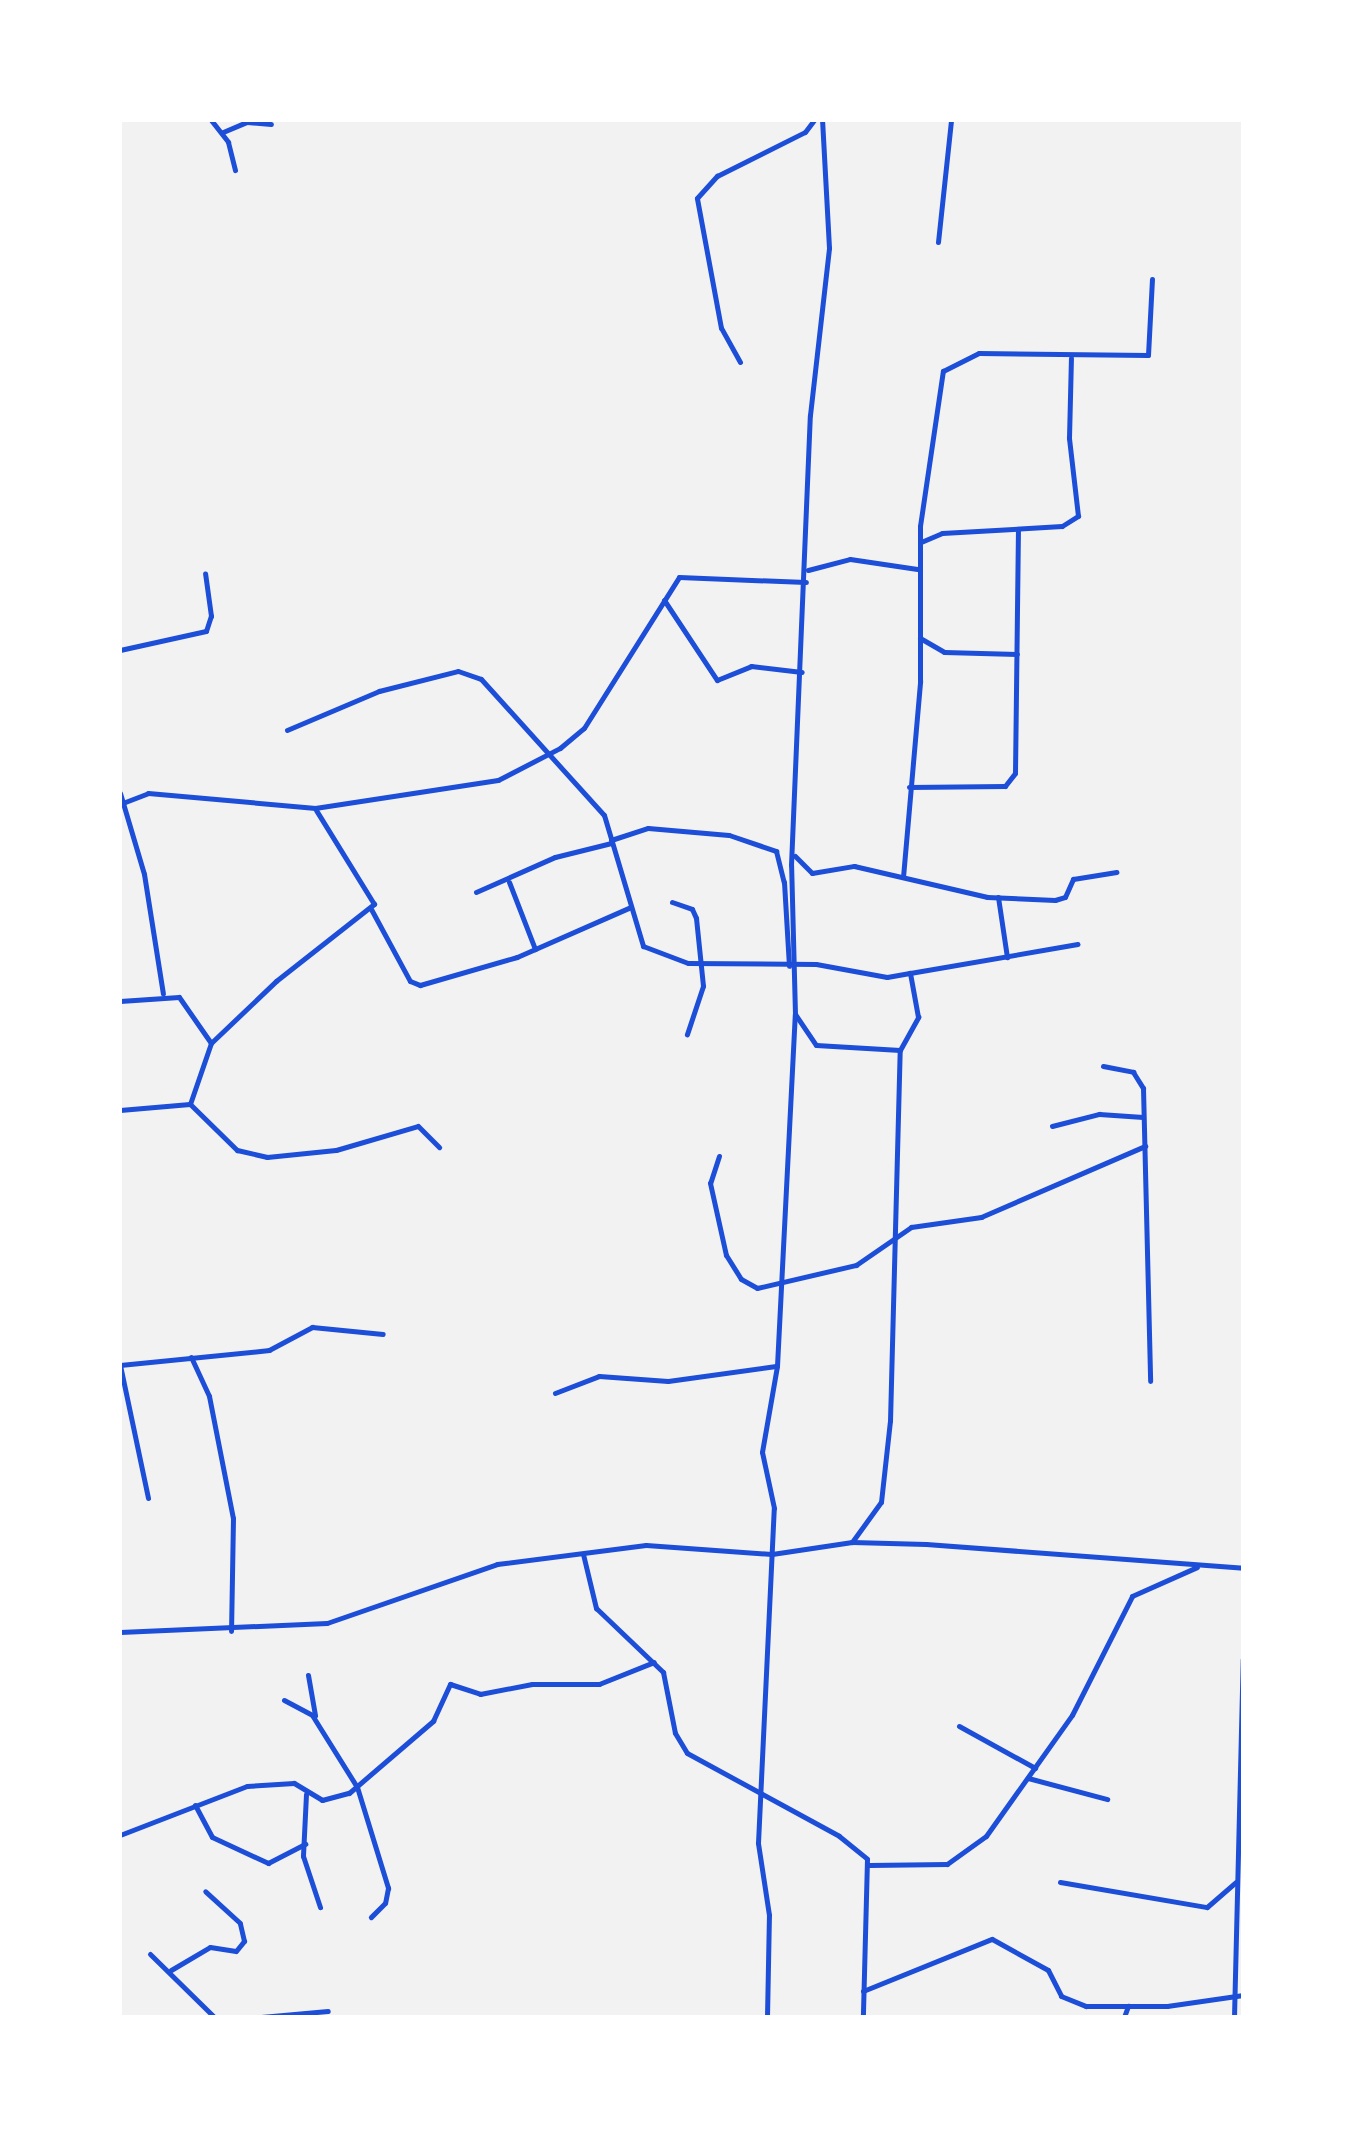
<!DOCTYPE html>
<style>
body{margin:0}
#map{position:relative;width:1363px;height:2137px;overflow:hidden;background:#f2f2f2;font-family:Literata,serif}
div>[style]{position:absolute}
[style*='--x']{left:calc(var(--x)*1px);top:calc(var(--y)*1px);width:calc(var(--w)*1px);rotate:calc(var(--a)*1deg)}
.minor>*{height:5px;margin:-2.5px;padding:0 2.5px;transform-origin:2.5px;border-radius:2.5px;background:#1d4ed8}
span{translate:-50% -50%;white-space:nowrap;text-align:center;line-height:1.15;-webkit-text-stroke:8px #fff;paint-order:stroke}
.frame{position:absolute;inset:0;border:122px solid #fff;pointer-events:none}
</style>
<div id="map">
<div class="minor">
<div style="--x:211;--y:120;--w:28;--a:52"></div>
<div style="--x:228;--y:142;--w:29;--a:76"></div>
<div style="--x:223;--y:132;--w:26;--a:-23"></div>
<div style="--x:247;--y:122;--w:24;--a:5"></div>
<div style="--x:938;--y:242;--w:123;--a:-83.9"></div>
<div style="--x:740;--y:362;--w:39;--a:-119"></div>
<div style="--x:721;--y:328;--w:132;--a:-100.5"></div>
<div style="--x:697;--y:198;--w:30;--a:-48"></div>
<div style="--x:717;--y:176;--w:98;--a:-26.6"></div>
<div style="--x:805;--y:132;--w:15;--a:-53"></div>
<div style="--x:921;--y:542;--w:23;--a:-23"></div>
<div style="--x:942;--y:533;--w:120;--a:-3.3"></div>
<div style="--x:1062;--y:526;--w:19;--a:-32"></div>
<div style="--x:1078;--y:516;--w:79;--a:-96.6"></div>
<div style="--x:1069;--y:438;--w:80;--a:-88.6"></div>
<div style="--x:808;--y:570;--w:43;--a:-14.7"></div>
<div style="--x:850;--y:559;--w:68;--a:8.5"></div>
<div style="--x:664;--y:600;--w:96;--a:56.5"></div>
<div style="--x:717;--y:680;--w:37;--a:-22"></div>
<div style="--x:751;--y:666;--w:51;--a:6.7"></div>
<div style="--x:920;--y:638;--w:28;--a:30"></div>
<div style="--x:944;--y:652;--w:73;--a:1.6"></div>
<div style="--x:120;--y:650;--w:88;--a:-12.5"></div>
<div style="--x:206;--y:631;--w:16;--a:-72"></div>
<div style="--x:211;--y:616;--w:43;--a:-97.9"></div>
<div style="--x:287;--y:730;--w:100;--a:-23"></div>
<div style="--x:379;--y:691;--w:81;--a:-14.2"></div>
<div style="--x:458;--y:671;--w:24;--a:19"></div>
<div style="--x:481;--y:679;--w:183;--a:47.9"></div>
<div style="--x:604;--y:815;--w:137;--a:73.4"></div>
<div style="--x:643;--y:946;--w:48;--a:20.7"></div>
<div style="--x:688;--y:963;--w:128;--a:0.4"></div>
<div style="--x:816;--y:964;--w:72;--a:10.4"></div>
<div style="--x:887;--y:977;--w:23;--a:-10"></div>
<div style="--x:909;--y:787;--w:96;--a:-0.6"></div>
<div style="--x:1005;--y:786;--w:16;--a:-52"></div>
<div style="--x:1015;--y:773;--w:242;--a:-89.3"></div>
<div style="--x:120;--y:793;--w:84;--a:73.5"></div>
<div style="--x:144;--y:874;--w:121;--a:81"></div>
<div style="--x:120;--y:804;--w:30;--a:-21"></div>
<div style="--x:148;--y:793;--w:168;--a:5.1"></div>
<div style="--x:315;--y:808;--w:185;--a:-8.7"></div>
<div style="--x:498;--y:780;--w:70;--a:-27.3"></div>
<div style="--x:560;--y:748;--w:31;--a:-40"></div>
<div style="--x:584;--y:728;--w:178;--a:-57.8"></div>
<div style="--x:679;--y:577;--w:127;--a:2.3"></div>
<div style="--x:611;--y:840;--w:39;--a:-18"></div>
<div style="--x:648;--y:828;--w:81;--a:4.9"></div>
<div style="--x:729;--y:835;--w:50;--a:18.8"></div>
<div style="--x:776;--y:851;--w:32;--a:76"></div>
<div style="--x:784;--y:882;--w:84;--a:86.6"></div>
<div style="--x:795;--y:856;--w:24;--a:45"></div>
<div style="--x:812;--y:873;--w:43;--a:-9.5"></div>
<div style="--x:854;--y:866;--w:137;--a:13.1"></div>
<div style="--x:987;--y:897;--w:68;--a:2.5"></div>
<div style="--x:1055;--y:900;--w:10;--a:-17"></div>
<div style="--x:1065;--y:897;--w:20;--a:-66"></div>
<div style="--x:1073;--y:879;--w:44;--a:-9.2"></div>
<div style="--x:903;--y:877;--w:197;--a:-85"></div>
<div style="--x:920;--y:681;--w:155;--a:-90"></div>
<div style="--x:920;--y:526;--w:157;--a:-81.6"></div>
<div style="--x:943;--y:371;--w:40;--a:-26.6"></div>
<div style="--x:979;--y:353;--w:169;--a:0.7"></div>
<div style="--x:1148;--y:355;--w:76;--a:-87"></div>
<div style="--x:509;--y:882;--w:72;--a:68.8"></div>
<div style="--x:476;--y:892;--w:86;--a:-23.9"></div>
<div style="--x:555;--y:857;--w:58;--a:-14"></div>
<div style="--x:998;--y:897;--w:61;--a:81.5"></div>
<div style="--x:672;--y:902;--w:21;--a:19"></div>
<div style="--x:692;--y:909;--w:10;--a:66"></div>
<div style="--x:696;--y:918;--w:68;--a:84.1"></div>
<div style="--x:703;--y:986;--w:51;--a:108.4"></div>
<div style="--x:371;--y:909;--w:82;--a:61.6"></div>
<div style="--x:410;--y:981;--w:11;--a:22"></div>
<div style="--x:420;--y:985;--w:101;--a:-16.1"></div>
<div style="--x:517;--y:957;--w:124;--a:-23.7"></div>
<div style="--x:120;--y:1001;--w:59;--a:-3.9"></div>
<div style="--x:179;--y:997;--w:56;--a:55.2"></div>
<div style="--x:795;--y:1014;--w:37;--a:56"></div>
<div style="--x:816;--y:1045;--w:84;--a:3.4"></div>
<div style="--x:1103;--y:1066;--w:31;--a:11"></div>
<div style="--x:1133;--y:1072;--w:19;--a:58"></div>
<div style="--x:1143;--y:1088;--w:293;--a:88.6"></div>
<div style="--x:190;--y:1104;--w:65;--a:-71"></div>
<div style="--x:211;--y:1043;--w:90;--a:-43.6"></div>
<div style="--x:276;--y:981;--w:125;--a:-38.2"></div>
<div style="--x:374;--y:904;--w:110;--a:-121.7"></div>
<div style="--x:120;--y:1110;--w:70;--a:-4.9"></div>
<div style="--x:190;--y:1104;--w:66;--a:44.4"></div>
<div style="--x:237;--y:1150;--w:31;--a:13"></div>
<div style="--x:267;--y:1157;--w:69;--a:-5.8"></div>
<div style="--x:336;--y:1150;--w:85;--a:-16.3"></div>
<div style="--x:418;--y:1126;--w:30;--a:45"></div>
<div style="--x:1052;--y:1126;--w:49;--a:-14.3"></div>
<div style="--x:1099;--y:1114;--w:44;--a:3.9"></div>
<div style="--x:719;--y:1156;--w:28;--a:108"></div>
<div style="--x:710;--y:1183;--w:74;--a:77.5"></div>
<div style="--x:726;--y:1255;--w:28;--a:58"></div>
<div style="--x:741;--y:1279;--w:18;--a:29"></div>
<div style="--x:757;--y:1288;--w:102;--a:-13.1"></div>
<div style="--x:856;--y:1265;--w:67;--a:-34.6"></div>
<div style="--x:911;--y:1227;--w:71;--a:-8.1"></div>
<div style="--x:981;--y:1217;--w:179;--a:-23.4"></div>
<div style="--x:191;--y:1357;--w:43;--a:65.2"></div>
<div style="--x:209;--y:1396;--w:124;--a:78.9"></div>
<div style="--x:233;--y:1518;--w:113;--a:91"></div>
<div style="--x:120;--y:1365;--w:150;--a:-5.7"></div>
<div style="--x:269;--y:1350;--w:49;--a:-28.1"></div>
<div style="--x:312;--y:1327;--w:71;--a:5.6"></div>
<div style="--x:120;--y:1365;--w:136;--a:78.1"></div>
<div style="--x:555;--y:1393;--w:47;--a:-21.1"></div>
<div style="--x:599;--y:1376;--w:69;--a:4.1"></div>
<div style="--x:668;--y:1381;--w:109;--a:-7.9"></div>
<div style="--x:852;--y:1542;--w:49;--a:-54.1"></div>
<div style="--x:881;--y:1502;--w:81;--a:-83.7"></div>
<div style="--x:890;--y:1421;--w:371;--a:-88.5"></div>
<div style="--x:900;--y:1050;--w:38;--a:-61"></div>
<div style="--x:918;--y:1017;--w:45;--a:-100.3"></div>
<div style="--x:910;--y:973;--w:170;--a:-9.8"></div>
<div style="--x:583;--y:1554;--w:56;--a:76.5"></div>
<div style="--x:596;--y:1608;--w:93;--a:43.7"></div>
<div style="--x:663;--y:1672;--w:62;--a:78.9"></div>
<div style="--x:675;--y:1733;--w:23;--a:59"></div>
<div style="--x:687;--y:1753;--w:173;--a:28.6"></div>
<div style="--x:839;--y:1836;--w:36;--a:39"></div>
<div style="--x:867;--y:1859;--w:158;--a:91.5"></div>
<div style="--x:120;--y:1632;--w:207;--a:-2.5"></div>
<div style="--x:327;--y:1623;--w:180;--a:-19.1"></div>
<div style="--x:497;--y:1564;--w:150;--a:-7.3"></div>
<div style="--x:646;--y:1545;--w:126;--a:4.1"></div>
<div style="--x:772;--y:1554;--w:81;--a:-8.5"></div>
<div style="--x:852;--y:1542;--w:74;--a:1.5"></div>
<div style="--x:926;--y:1544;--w:318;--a:4.3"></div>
<div style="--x:308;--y:1675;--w:41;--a:80.1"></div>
<div style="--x:284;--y:1700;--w:32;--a:28"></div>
<div style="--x:312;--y:1715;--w:85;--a:58"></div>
<div style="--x:357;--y:1787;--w:106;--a:72.9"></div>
<div style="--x:388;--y:1888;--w:15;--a:101"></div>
<div style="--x:385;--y:1903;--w:20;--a:135"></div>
<div style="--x:959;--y:1726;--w:87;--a:28.9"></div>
<div style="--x:1028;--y:1778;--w:82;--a:14.9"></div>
<div style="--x:306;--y:1794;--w:62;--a:92.8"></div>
<div style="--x:303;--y:1856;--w:54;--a:71.6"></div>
<div style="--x:195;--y:1805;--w:36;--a:62"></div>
<div style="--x:212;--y:1837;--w:62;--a:24.9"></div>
<div style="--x:268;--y:1863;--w:42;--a:-27.2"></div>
<div style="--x:120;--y:1835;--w:136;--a:-21.1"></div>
<div style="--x:247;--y:1786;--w:47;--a:-3.7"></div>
<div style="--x:294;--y:1783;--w:33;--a:31"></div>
<div style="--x:322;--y:1800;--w:28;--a:-15"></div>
<div style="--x:349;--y:1793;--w:111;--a:-40.6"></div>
<div style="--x:433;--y:1721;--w:41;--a:-65.3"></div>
<div style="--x:450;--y:1684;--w:32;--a:18"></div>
<div style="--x:480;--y:1694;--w:53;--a:-10.9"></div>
<div style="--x:532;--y:1684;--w:67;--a:0"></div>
<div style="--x:599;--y:1684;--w:59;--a:-21.8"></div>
<div style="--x:869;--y:1865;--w:78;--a:-0.7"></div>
<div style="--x:947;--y:1864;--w:48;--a:-35.7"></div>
<div style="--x:986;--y:1836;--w:148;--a:-54.6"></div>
<div style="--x:1072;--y:1715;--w:133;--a:-63.2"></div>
<div style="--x:1132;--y:1596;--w:71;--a:-24"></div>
<div style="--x:1060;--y:1882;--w:149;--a:9.7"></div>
<div style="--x:1207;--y:1907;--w:38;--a:-41"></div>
<div style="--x:150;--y:1954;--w:90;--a:44.5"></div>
<div style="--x:171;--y:1970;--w:45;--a:-30.5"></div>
<div style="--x:210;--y:1947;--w:26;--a:9"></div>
<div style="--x:236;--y:1951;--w:13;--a:-51"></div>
<div style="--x:244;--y:1941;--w:18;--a:-103"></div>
<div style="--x:240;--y:1923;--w:47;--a:-137.6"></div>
<div style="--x:863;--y:1991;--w:139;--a:-22"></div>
<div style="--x:992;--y:1939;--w:64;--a:29"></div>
<div style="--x:1048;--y:1970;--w:29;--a:63"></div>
<div style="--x:1061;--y:1996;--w:27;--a:22"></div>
<div style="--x:1086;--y:2006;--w:81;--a:0"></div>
<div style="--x:1167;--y:2006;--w:77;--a:-8.2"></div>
<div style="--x:261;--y:2017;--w:67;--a:-5.1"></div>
<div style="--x:767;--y:2017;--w:102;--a:-88.9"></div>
<div style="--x:769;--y:1915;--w:73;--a:-98.7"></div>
<div style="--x:758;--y:1843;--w:335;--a:-87.3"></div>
<div style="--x:774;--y:1508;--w:57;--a:-102.1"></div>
<div style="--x:762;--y:1452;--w:87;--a:-80.1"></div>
<div style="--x:777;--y:1366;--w:352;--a:-87.1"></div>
<div style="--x:795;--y:1014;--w:149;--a:-91.5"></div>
<div style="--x:791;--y:865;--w:450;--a:-87.6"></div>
<div style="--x:810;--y:415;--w:168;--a:-83.5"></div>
<div style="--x:829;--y:248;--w:128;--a:-93.1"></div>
<div style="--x:1124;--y:2017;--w:12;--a:-70"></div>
<div style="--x:1234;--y:2017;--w:358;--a:-88.6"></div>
</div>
<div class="frame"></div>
</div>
